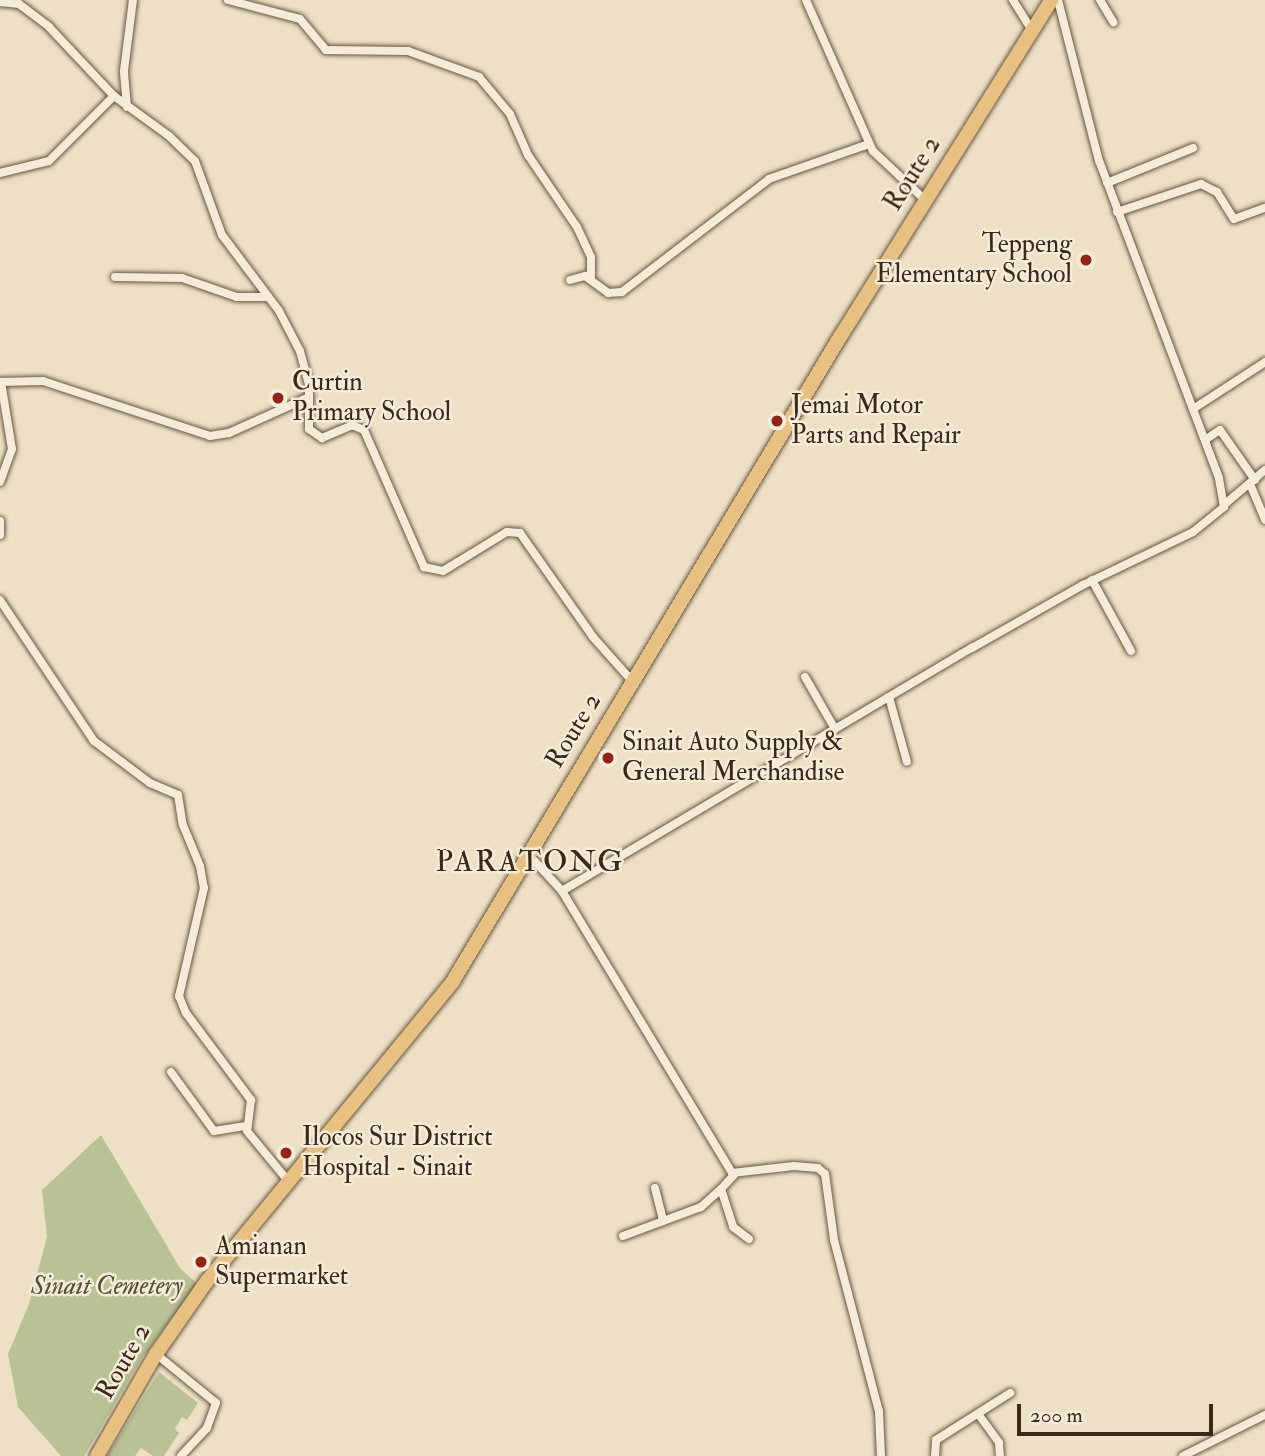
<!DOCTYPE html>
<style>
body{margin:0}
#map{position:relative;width:1265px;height:1456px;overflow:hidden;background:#eee0c5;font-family:"IM FELL Double Pica",serif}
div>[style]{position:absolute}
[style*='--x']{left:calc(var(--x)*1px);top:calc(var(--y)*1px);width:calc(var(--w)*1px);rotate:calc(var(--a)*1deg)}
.green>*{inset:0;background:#b8c295}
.roads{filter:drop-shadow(0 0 2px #665742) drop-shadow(0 0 2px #665742)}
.street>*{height:8px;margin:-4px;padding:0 4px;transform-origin:4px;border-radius:4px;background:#f4ebd9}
.highway>*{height:14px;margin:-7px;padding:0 7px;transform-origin:7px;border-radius:7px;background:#e7c082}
.dots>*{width:19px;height:19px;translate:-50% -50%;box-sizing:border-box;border:4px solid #f4ebd9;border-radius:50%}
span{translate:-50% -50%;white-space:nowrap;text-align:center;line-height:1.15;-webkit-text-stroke:5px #f4ebd9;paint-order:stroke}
.street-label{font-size:26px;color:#392917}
.poi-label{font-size:26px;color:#392917}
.right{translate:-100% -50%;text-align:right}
.left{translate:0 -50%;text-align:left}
.park-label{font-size:26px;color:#594f36;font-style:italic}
.quarter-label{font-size:30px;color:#392917;letter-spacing:2px}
.scale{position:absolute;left:1017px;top:1404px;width:196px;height:32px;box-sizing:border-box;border:4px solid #392917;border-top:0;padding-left:9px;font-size:21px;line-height:24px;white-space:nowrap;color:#392917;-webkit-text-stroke:5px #f4ebd9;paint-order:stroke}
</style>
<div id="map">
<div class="green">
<div style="clip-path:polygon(101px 1135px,180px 1268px,197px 1284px,142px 1358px,84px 1456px,61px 1456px,18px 1407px,8px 1354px,29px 1304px,47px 1237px,42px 1190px)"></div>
<div style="clip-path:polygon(159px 1372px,198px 1403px,187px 1420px,182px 1417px,175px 1429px,179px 1433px,164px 1456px,153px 1456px,141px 1448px,135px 1456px,107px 1456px)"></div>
</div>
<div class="roads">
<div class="street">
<div style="--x:228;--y:0;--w:74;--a:14.8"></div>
<div style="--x:300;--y:19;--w:40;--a:50"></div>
<div style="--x:326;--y:50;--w:82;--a:0.7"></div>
<div style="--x:408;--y:51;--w:76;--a:20.1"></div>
<div style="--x:479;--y:77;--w:48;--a:50"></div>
<div style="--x:510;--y:114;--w:45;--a:66.3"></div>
<div style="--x:528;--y:155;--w:87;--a:55.8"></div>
<div style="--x:577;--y:227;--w:33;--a:65"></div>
<div style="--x:591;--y:257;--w:21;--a:90"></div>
<div style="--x:806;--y:0;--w:165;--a:66.1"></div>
<div style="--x:873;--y:151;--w:71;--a:43.3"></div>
<div style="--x:1013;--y:0;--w:36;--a:58"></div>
<div style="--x:1100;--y:0;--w:26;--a:59"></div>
<div style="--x:0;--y:2;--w:19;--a:6"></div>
<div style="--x:19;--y:4;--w:38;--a:37"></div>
<div style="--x:49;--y:27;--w:95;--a:46.7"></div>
<div style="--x:114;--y:96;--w:68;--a:36"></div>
<div style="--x:169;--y:136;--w:36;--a:44"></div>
<div style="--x:195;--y:161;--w:79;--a:70"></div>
<div style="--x:222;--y:235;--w:95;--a:53.1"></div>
<div style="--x:279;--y:311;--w:45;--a:62.3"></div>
<div style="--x:300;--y:351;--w:35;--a:75"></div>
<div style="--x:309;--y:385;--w:44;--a:90"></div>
<div style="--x:309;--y:429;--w:16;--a:35"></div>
<div style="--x:322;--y:438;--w:33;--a:-23"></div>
<div style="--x:352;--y:425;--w:13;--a:23"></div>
<div style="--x:364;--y:430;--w:150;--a:66.3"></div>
<div style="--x:424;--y:567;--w:19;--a:12"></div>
<div style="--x:443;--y:571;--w:75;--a:-31.4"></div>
<div style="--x:507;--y:532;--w:13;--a:4"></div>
<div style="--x:520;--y:533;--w:127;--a:54.9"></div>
<div style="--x:593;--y:637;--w:60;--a:48.4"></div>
<div style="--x:127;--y:107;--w:36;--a:-95"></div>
<div style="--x:124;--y:71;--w:72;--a:-82.8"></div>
<div style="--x:0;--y:173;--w:50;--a:-13.8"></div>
<div style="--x:49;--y:161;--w:92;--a:-45"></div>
<div style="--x:1107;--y:183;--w:93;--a:-22.1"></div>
<div style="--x:1117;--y:212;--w:89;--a:-18.4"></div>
<div style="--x:1201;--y:184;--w:18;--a:27"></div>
<div style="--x:1217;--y:192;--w:32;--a:58"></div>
<div style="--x:1234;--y:219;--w:33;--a:-20"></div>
<div style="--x:115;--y:277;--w:67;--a:0.9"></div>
<div style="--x:182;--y:278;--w:58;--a:19.1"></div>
<div style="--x:237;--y:297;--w:31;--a:0"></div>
<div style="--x:570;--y:280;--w:16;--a:-15"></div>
<div style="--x:585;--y:276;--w:29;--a:36"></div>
<div style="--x:608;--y:293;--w:14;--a:-4"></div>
<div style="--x:622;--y:292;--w:185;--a:-37.5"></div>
<div style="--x:769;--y:179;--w:106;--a:-19.3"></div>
<div style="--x:0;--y:382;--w:43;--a:-1.3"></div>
<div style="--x:43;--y:381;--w:176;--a:18.2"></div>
<div style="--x:210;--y:436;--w:19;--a:-9"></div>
<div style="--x:229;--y:433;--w:85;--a:-24.2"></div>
<div style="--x:1193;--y:409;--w:86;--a:-33.1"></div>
<div style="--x:1205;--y:440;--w:18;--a:-34"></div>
<div style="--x:1220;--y:430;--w:61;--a:55"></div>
<div style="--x:0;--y:482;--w:35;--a:-70"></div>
<div style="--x:12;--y:449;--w:68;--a:-99.3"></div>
<div style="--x:1250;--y:484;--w:39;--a:67"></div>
<div style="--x:1225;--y:504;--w:52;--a:-40.4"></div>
<div style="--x:0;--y:521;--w:14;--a:90"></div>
<div style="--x:1092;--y:580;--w:81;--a:61.2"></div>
<div style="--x:0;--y:600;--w:169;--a:56.3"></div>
<div style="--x:94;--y:741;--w:70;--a:36.9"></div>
<div style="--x:150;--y:783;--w:30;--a:23"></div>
<div style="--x:178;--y:795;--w:30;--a:81"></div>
<div style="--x:183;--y:825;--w:44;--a:67.5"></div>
<div style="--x:200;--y:866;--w:22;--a:80"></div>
<div style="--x:204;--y:888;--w:111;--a:103"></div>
<div style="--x:179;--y:996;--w:18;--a:68"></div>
<div style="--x:186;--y:1013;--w:109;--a:53.2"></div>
<div style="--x:251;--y:1100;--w:31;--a:97"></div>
<div style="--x:247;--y:1131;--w:66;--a:50.5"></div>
<div style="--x:805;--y:677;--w:60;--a:60"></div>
<div style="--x:889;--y:697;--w:67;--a:74.5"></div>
<div style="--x:529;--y:855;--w:49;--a:47.5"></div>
<div style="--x:562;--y:891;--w:329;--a:58.9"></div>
<div style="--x:732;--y:1173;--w:62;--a:-6.4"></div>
<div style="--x:794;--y:1166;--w:24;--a:5"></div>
<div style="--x:818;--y:1168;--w:9;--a:41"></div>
<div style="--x:825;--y:1174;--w:67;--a:82.2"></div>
<div style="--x:834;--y:1240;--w:177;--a:75.3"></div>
<div style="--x:879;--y:1411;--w:45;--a:87.5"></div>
<div style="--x:562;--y:891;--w:477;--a:-30.7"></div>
<div style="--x:972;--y:648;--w:128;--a:-29.6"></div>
<div style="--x:1083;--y:585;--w:122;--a:-25.7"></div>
<div style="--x:1193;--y:532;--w:40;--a:-39"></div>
<div style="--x:1224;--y:507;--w:29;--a:-100"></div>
<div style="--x:1219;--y:478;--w:339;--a:-110.7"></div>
<div style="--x:1099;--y:161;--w:166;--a:-104.3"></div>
<div style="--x:171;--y:1072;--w:73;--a:53.9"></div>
<div style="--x:214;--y:1131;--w:31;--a:-9"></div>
<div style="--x:734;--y:1175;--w:19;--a:133"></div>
<div style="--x:721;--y:1189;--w:40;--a:72"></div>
<div style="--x:733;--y:1227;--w:20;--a:37"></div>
<div style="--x:655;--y:1188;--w:34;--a:76"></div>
<div style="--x:623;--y:1236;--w:83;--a:-20.4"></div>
<div style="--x:701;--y:1207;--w:27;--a:-42"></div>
<div style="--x:156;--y:1354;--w:77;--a:39.2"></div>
<div style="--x:216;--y:1403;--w:27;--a:110"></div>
<div style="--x:207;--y:1428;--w:38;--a:133"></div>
<div style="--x:979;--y:1415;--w:34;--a:54"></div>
<div style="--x:999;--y:1443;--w:13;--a:86"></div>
<div style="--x:935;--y:1456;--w:16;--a:-86"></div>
<div style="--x:936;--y:1440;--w:88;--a:-32.4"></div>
<div style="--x:1183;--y:1456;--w:92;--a:-26.6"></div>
</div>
<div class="highway">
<div style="--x:97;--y:1456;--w:118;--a:-60"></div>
<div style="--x:156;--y:1354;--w:89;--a:-55.1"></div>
<div style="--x:207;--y:1281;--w:388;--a:-50.6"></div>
<div style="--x:453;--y:981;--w:751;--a:-59"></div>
<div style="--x:840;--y:337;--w:398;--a:-57.9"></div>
</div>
</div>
<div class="dots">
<div style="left:1086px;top:260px;background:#8f2418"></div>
<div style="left:278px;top:398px;background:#8f2418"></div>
<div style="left:777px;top:421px;background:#8f2418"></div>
<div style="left:608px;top:758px;background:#8f2418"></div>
<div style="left:286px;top:1153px;background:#8f2418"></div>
<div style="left:201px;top:1262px;background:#8f2418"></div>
</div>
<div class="street-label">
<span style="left:913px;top:174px;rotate:-58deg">Route 2</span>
<span style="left:574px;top:731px;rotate:-59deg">Route 2</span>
<span style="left:124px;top:1362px;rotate:-60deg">Route 2</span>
</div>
<div class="poi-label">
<span class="right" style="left:1072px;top:260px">Teppeng<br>Elementary School</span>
<span class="left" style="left:292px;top:398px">Curtin<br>Primary School</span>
<span class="left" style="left:791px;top:421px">Jemai Motor<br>Parts and Repair</span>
<span class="left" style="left:622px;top:758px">Sinait Auto Supply &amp;<br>General Merchandise</span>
<span class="left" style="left:302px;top:1153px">Ilocos Sur District<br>Hospital - Sinait</span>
<span class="left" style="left:215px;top:1262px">Amianan<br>Supermarket</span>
</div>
<div class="park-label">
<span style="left:107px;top:1287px">Sinait Cemetery</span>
</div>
<div class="quarter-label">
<span style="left:530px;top:862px">PARATONG</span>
</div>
<div class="scale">200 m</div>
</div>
